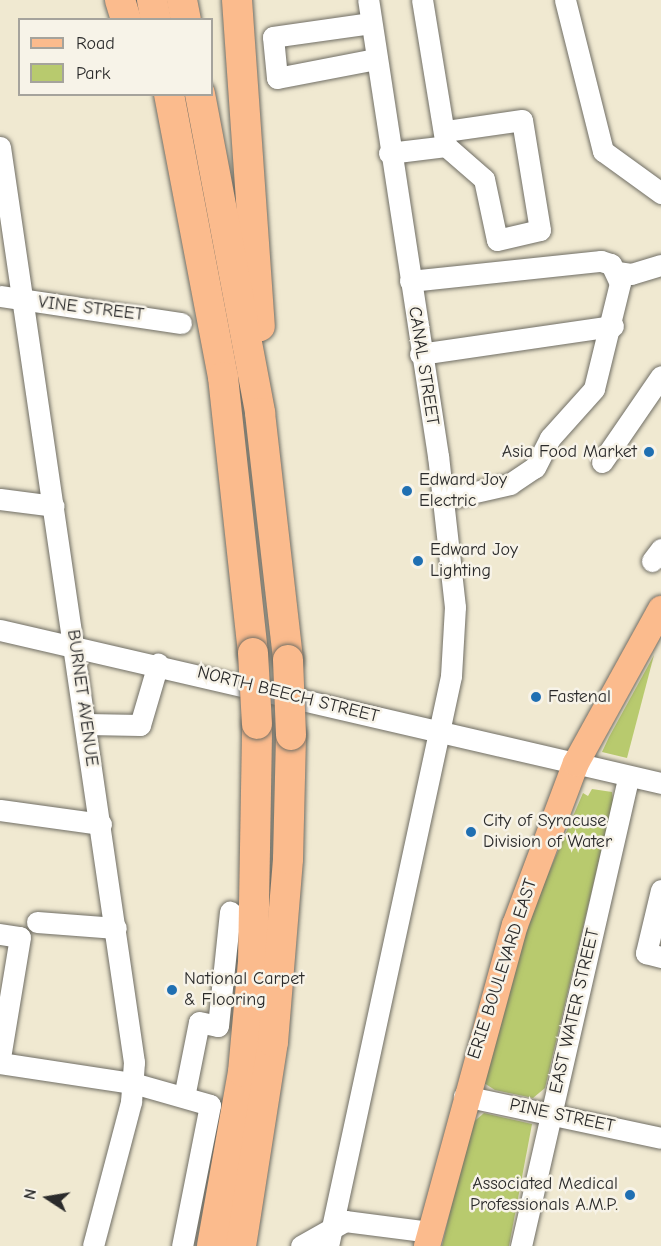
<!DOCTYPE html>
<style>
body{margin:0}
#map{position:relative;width:661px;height:1246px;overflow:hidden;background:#f0e9d1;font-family:"Comic Neue",sans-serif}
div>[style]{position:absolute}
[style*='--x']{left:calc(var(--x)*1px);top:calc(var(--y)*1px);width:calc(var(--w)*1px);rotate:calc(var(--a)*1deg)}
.green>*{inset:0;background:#b8ca6e}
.roads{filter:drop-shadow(0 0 2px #706e65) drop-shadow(0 0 2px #706e65)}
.minor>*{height:21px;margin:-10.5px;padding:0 10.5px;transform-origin:10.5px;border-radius:10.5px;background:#fff}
.major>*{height:26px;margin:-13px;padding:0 13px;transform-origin:13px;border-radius:13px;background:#fbbb8d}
.highway>*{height:30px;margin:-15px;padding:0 15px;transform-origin:15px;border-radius:15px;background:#fbbb8d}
.bridges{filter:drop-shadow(0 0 2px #706e65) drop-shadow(0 0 2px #706e65)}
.highway-bridge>*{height:30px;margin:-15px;padding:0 15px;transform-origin:15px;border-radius:15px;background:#fbbb8d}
.dots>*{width:16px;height:16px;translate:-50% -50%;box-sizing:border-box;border:3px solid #f7f3e8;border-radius:50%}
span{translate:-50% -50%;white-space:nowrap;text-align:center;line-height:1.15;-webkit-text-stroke:5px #f7f3e8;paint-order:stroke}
.street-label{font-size:18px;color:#2b2b2b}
.poi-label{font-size:18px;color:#2b2b2b}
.right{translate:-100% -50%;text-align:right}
.left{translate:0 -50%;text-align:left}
.legend{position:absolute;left:18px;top:18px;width:195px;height:78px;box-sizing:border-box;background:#f7f3e8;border:2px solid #a5a39c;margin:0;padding:8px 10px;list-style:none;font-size:18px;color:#2b2b2b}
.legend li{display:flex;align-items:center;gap:12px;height:30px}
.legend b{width:30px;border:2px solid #a5a39c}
.north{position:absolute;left:18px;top:1168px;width:60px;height:60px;-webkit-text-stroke:4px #f7f3e8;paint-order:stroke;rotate:282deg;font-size:16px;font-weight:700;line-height:24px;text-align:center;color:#2b2b2b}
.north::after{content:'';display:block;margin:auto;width:21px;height:27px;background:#2b2b2b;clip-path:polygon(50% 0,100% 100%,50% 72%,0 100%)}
</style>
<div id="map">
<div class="green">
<div style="clip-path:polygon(654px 655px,627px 758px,602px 752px,609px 737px)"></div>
<div style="clip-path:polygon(592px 789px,612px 792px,613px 801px,545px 1088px,533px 1098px,495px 1090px,484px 1083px,505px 996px,540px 893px,583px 793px,588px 796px)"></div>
<div style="clip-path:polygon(484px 1113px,532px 1124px,509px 1246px,442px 1246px,470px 1125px)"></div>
</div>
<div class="roads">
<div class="minor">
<div style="--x:565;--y:0;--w:156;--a:75.9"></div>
<div style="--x:603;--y:151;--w:72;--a:35.9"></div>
<div style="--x:371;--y:23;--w:99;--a:171.9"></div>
<div style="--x:273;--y:37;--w:41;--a:84.4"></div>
<div style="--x:277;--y:78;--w:101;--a:-10.9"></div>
<div style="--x:446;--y:146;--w:50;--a:41"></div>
<div style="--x:484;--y:179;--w:62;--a:78"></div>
<div style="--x:497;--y:240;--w:44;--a:-13.1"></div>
<div style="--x:540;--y:230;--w:111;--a:-99.3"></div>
<div style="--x:522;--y:120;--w:76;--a:171.7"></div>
<div style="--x:0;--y:147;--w:925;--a:81.67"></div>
<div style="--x:134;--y:1062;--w:40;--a:94.3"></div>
<div style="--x:131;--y:1102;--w:149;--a:104.8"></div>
<div style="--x:389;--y:153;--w:57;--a:-7"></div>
<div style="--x:446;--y:146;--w:148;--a:-99.3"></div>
<div style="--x:617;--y:272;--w:14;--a:8"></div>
<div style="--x:631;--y:274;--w:31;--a:-17"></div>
<div style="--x:410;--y:281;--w:192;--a:-6"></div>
<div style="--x:601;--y:261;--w:10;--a:17"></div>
<div style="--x:611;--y:264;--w:21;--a:65"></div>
<div style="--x:620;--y:283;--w:109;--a:103.8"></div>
<div style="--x:594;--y:389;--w:66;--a:131.9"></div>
<div style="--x:550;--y:438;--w:33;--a:117"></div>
<div style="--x:535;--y:467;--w:30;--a:146"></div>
<div style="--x:510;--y:484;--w:68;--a:167.2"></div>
<div style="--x:0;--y:296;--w:183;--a:8.5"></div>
<div style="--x:420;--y:354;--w:195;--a:-8.3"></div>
<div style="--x:602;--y:462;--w:104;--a:-55.5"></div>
<div style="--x:0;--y:499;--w:54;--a:7.4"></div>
<div style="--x:652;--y:561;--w:15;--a:-53"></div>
<div style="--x:0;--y:630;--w:678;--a:13.03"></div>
<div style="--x:86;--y:724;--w:54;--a:1.1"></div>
<div style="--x:140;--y:725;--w:64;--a:-73.6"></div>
<div style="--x:0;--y:810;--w:102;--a:7.9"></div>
<div style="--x:661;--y:890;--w:65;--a:103.4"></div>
<div style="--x:646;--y:953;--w:16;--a:15"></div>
<div style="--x:37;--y:922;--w:79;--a:4.3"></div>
<div style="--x:0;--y:934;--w:20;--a:9"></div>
<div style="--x:20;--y:937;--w:123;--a:99.4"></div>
<div style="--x:0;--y:1063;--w:134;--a:8.6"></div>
<div style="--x:133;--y:1083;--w:80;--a:15.9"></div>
<div style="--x:210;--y:1105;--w:144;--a:101.2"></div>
<div style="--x:464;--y:1096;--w:201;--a:12"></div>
<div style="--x:184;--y:1097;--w:76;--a:-78.7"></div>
<div style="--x:199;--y:1022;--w:19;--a:12"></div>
<div style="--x:218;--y:1026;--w:115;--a:-84"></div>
<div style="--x:301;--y:1246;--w:51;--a:-29.6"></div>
<div style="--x:345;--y:1221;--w:87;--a:7.3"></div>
<div style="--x:328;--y:1246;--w:583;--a:-77.82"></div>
<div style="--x:451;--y:676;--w:69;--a:-86.7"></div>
<div style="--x:455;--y:607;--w:152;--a:-96.4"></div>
<div style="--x:438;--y:456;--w:461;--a:-98.7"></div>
<div style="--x:521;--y:1246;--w:482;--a:-77.1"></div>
</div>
<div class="major">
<div style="--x:427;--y:1246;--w:333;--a:-74.7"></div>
<div style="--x:515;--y:925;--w:173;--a:-69.4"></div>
<div style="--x:576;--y:763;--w:176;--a:-61.1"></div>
</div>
<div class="highway">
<div style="--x:120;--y:0;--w:21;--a:73"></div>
<div style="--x:152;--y:0;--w:20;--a:79"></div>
<div style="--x:182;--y:0;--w:20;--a:79"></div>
<div style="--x:237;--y:0;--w:327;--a:86"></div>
<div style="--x:169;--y:94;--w:288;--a:79.2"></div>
<div style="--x:223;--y:377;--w:278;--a:83.8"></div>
<div style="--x:200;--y:94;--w:325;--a:79.3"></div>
<div style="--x:260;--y:413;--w:249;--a:83.5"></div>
<div style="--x:212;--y:1246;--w:177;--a:-79.9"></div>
<div style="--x:243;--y:1072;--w:109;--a:-84.8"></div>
<div style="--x:253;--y:963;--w:239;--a:-89"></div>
<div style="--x:241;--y:1246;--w:206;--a:-81.1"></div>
<div style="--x:273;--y:1042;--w:184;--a:-85.3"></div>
<div style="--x:288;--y:859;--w:124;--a:-88.6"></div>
</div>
</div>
<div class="bridges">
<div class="highway-bridge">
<div style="--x:253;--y:653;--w:71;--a:86.8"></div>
<div style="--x:288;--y:660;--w:75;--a:87.7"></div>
</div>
</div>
<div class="dots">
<div style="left:649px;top:452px;background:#1f6fb2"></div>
<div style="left:407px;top:491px;background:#1f6fb2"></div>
<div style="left:418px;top:561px;background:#1f6fb2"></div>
<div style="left:536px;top:697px;background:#1f6fb2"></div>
<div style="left:471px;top:832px;background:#1f6fb2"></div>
<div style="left:172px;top:990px;background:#1f6fb2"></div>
<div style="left:630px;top:1195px;background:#1f6fb2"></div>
</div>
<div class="street-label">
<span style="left:91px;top:309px;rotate:7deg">VINE STREET</span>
<span style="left:423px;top:366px;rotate:81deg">CANAL STREET</span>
<span style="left:288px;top:695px;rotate:14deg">NORTH BEECH STREET</span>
<span style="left:82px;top:698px;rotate:82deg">BURNET AVENUE</span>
<span style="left:503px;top:969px;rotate:-72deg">ERIE BOULEVARD EAST</span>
<span style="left:575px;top:1011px;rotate:-77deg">EAST WATER STREET</span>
<span style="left:562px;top:1116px;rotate:12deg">PINE STREET</span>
</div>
<div class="poi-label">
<span class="right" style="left:637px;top:452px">Asia Food Market</span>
<span class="left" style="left:419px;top:491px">Edward Joy<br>Electric</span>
<span class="left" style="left:430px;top:561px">Edward Joy<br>Lighting</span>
<span class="left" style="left:548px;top:697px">Fastenal</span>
<span class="left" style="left:483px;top:832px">City of Syracuse<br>Division of Water</span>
<span class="left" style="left:184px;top:990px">National Carpet<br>&amp; Flooring</span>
<span class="right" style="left:618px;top:1195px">Associated Medical<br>Professionals A.M.P.</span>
</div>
<ul class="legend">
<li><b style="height:8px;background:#fbbb8d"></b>Road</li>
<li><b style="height:16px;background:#b8ca6e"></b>Park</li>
</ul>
<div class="north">N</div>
</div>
